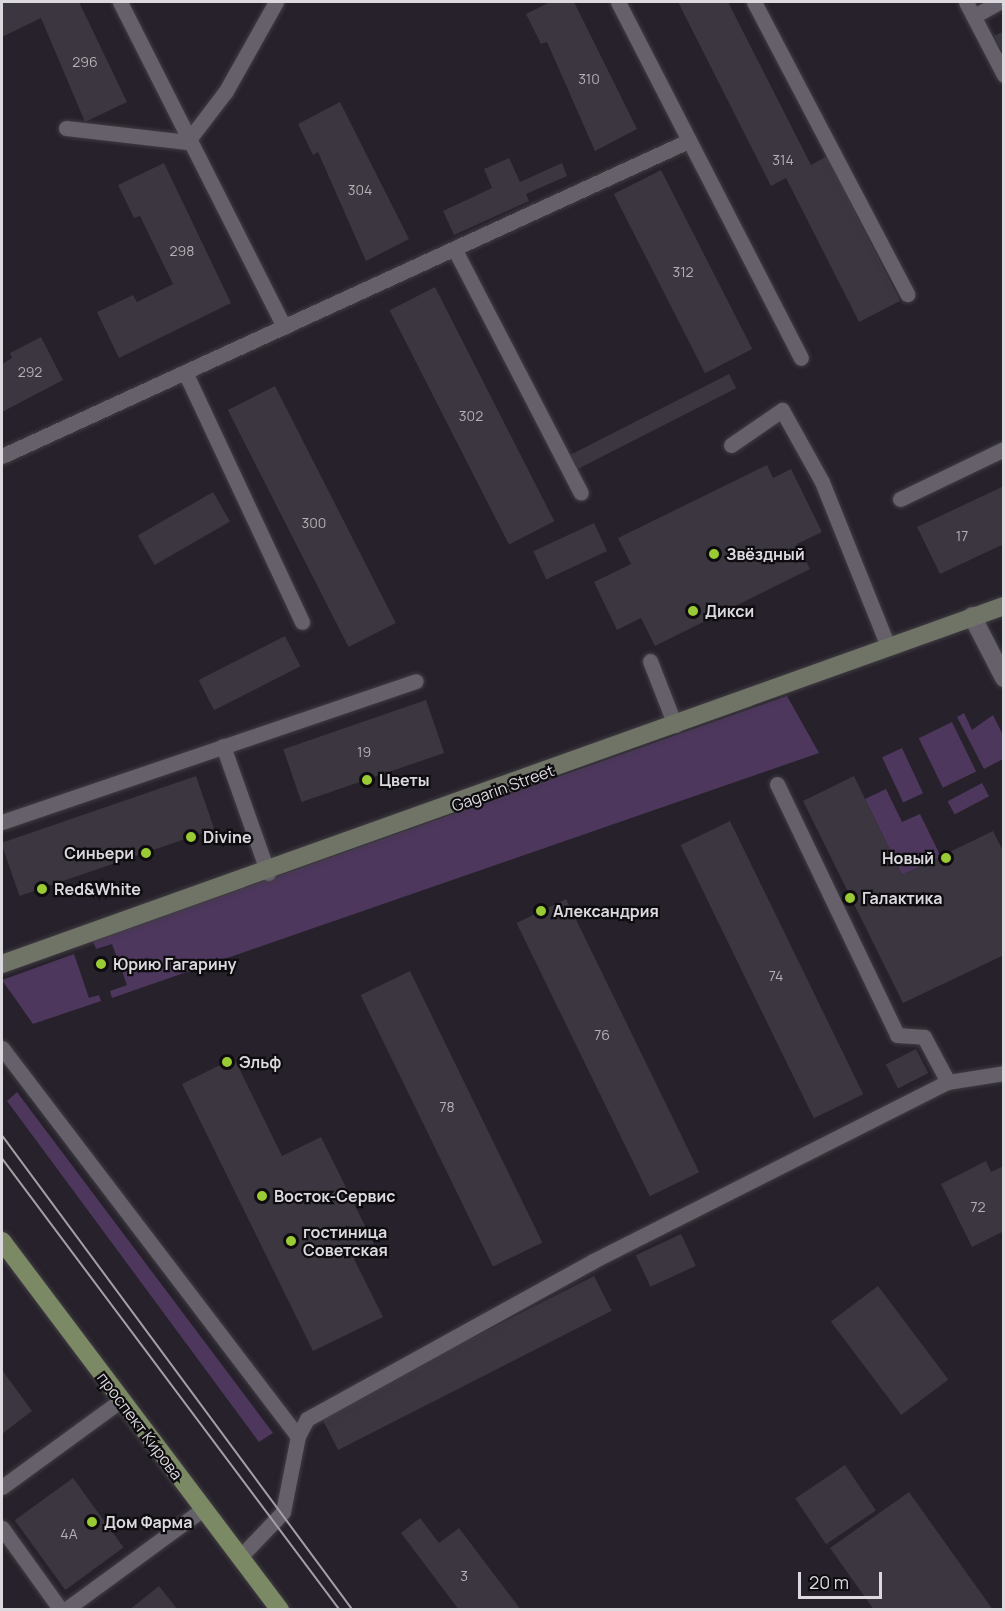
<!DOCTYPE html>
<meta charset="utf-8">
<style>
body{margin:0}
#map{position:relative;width:1005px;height:1611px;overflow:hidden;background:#26212a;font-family:Manrope,sans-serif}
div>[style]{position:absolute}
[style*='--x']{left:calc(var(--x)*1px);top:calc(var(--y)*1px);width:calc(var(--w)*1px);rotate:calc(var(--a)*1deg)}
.green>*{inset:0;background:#4d375d;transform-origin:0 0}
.building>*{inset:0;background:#3b363f;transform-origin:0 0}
.roads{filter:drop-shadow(0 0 2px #403c43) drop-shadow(0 0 2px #403c43)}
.lane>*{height:15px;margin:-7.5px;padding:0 7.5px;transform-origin:7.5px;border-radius:7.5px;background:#65606a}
.street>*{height:18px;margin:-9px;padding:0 9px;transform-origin:9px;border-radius:9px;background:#65606a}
.secondary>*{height:18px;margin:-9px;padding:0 9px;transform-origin:9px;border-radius:9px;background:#707467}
.primary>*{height:18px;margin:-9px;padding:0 9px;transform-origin:9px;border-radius:9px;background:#7b8965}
.tram>*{height:1.5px;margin:-0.75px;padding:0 0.75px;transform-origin:0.75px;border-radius:0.75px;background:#a39fa6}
.dots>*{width:16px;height:16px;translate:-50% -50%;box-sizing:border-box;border:3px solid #0e0c0f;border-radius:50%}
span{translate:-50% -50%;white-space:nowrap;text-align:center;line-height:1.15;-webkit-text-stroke:4.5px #0e0c0f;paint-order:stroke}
.number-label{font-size:14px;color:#b3b0b6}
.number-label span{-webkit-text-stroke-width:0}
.poi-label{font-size:16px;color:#dbd8de;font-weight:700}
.left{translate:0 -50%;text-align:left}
.right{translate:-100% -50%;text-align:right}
.street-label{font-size:16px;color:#dbd8de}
.frame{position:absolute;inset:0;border:3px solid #dbd8de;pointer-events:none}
.scale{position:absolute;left:798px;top:1572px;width:84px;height:27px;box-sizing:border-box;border:3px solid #dbd8de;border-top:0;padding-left:8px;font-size:18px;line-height:21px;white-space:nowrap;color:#dbd8de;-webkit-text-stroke:4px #0e0c0f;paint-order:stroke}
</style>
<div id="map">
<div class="green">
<div style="clip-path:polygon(787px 696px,819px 753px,112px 998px,110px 991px,127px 985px,112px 944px,96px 949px,93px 941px)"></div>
<div style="clip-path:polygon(964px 713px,972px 730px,993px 715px,1003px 735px,1003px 759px,984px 769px,957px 717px)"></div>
<div style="left:952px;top:722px;width:55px;height:37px;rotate:64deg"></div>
<div style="left:902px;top:748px;width:50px;height:22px;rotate:65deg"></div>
<div style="left:982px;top:783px;width:15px;height:39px;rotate:62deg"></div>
<div style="clip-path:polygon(886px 789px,902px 822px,920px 814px,941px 857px,902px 875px,865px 799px)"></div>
<div style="clip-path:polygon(74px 954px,89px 998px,99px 995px,101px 1001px,33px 1024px,2px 980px)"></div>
<div style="clip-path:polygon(17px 1092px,273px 1433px,259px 1442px,7px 1101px)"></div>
</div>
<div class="building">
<div style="clip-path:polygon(2px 2px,79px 2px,127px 102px,85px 122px,41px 18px,2px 37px)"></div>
<div style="clip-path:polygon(550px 2px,574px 2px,637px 129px,595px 151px,547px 42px,541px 44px,526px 14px)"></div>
<div style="clip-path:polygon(678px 2px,728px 2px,811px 165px,827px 156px,900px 301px,859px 322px,786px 178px,771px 186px)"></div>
<div style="clip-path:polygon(1004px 31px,1004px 55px,994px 36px)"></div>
<div style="clip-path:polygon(340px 102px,409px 239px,366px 261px,318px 152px,313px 155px,298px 124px)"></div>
<div style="clip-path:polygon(509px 158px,520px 182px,562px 163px,567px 176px,526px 194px,529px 201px,454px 235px,443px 211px,492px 188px,484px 169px)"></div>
<div style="clip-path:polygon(164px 163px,231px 303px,119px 358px,97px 312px,133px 295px,137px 302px,173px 284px,140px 216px,134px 218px,118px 185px)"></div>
<div style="left:661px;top:170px;width:201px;height:53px;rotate:63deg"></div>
<div style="left:435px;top:287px;width:263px;height:51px;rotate:63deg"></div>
<div style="clip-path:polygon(41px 337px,63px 380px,2px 412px,2px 364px,12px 358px,10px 353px)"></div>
<div style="left:729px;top:374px;width:16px;height:178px;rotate:63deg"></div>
<div style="left:275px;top:386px;width:266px;height:53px;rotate:63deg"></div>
<div style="clip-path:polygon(767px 465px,773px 478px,791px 469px,822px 532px,797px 544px,810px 569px,655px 646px,641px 618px,617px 630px,594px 582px,631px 564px,618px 538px)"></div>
<div style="clip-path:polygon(1004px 486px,1004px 544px,940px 574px,917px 527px)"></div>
<div style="left:213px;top:492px;width:34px;height:87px;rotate:60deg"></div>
<div style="left:594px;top:523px;width:31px;height:67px;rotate:65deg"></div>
<div style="left:285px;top:636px;width:34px;height:97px;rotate:63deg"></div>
<div style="left:426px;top:700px;width:56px;height:151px;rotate:71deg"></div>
<div style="left:196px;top:776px;width:56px;height:206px;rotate:71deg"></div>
<div style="clip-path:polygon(854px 776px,902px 875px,993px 831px,1004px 853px,1004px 955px,903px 1003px,803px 801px)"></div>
<div style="left:730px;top:821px;width:304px;height:55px;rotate:64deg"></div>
<div style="left:566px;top:899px;width:304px;height:55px;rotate:64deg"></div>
<div style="left:410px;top:971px;width:302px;height:55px;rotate:64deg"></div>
<div style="left:916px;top:1049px;width:27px;height:34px;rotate:63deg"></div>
<div style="clip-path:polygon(234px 1058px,282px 1156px,321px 1137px,376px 1248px,354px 1259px,383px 1317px,313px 1351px,182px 1084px)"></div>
<div style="clip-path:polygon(986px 1161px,991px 1172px,1004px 1166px,1004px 1231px,972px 1247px,941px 1184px)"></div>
<div style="left:681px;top:1234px;width:35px;height:50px;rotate:65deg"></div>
<div style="left:594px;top:1276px;width:39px;height:307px;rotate:63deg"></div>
<div style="left:878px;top:1286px;width:117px;height:59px;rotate:53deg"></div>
<div style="clip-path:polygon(2px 1370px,32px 1411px,2px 1434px)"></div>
<div style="left:845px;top:1465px;width:55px;height:60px;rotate:56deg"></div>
<div style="left:73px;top:1478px;width:86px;height:72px;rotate:54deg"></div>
<div style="clip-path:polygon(909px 1492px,993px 1610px,874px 1610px,830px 1548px)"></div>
<div style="clip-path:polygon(420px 1518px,439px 1543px,459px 1528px,521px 1610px,459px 1610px,401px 1533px)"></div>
<div style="clip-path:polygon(159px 1586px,178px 1610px,129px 1610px)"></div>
</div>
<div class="roads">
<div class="lane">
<div style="--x:120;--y:2;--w:364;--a:63.2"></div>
<div style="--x:618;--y:2;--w:400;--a:62.8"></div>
<div style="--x:754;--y:2;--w:330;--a:62.3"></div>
<div style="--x:966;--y:2;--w:82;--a:62.5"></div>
<div style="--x:974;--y:16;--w:29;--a:-29"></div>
<div style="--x:66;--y:128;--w:122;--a:6.6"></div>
<div style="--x:187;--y:142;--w:64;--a:-52.6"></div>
<div style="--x:226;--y:91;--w:102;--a:-60.7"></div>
<div style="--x:456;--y:252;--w:271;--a:62.6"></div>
<div style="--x:185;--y:372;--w:276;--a:64.9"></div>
<div style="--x:731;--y:445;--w:62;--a:-34.5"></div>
<div style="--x:782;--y:410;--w:82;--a:60.9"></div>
<div style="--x:822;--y:482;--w:177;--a:68.1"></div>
<div style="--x:2;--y:456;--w:755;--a:-24.66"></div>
<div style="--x:900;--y:499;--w:115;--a:-25.7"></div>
<div style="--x:650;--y:661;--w:69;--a:68.7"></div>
<div style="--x:223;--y:746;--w:135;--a:70.5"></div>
<div style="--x:777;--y:784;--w:278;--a:64.4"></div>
<div style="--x:897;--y:1035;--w:27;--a:4"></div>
<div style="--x:924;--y:1037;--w:51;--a:61.9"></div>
<div style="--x:2;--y:822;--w:437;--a:-18.8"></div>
<div style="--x:2;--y:1048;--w:488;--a:52.7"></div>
<div style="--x:298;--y:1436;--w:77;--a:101.2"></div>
<div style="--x:283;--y:1512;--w:62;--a:133.7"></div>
<div style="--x:298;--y:1436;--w:19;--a:-62"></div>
<div style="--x:307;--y:1419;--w:327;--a:-28.9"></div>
<div style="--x:593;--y:1261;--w:398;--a:-26.8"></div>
<div style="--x:948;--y:1082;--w:57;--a:-9.1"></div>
<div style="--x:2;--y:1487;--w:146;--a:-36.1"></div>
<div style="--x:2;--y:1528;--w:101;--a:54.3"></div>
<div style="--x:65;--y:1610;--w:171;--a:-36.2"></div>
</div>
<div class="street">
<div style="--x:972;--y:616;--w:70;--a:62.7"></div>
</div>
<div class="secondary">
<div style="--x:2;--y:964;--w:1064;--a:-19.66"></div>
</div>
<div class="primary">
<div style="--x:2;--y:1241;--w:462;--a:53"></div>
</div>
</div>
<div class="tram">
<div style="--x:2;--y:1135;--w:591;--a:53.54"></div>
<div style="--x:2;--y:1158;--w:564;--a:53.21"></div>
</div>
<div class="dots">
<div style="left:714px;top:554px;background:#9acb34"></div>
<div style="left:693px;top:611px;background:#9acb34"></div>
<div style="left:367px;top:780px;background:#9acb34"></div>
<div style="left:191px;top:837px;background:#9acb34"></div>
<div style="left:146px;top:853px;background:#9acb34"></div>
<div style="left:946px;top:858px;background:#9acb34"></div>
<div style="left:42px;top:889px;background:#9acb34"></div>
<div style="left:850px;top:898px;background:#9acb34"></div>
<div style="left:541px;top:911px;background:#9acb34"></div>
<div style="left:101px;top:964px;background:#9acb34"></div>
<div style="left:227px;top:1062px;background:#9acb34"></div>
<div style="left:262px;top:1196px;background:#9acb34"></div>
<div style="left:291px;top:1241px;background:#9acb34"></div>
<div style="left:92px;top:1522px;background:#9acb34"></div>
</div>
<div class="number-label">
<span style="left:85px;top:62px">296</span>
<span style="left:589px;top:79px">310</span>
<span style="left:783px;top:160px">314</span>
<span style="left:360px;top:190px">304</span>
<span style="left:182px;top:251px">298</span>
<span style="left:683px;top:272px">312</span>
<span style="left:30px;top:372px">292</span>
<span style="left:471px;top:416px">302</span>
<span style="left:314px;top:523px">300</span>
<span style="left:962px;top:536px">17</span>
<span style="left:364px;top:752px">19</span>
<span style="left:776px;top:976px">74</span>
<span style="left:602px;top:1035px">76</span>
<span style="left:447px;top:1107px">78</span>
<span style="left:978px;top:1207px">72</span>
<span style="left:69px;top:1534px">4А</span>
<span style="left:464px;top:1576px">3</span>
</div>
<div class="poi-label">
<span class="left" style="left:726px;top:554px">Звёздный</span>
<span class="left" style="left:705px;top:611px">Дикси</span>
<span class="left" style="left:379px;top:780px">Цветы</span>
<span class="left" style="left:203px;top:837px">Divine</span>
<span class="right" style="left:134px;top:853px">Синьери</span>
<span class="right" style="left:934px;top:858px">Новый</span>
<span class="left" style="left:54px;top:889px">Red&amp;White</span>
<span class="left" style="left:862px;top:898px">Галактика</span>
<span class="left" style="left:553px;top:911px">Александрия</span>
<span class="left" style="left:113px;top:964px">Юрию Гагарину</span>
<span class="left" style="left:239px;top:1062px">Эльф</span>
<span class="left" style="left:274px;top:1196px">Восток-Сервис</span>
<span class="left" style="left:303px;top:1241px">гостиница<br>Советская</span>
<span class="left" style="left:104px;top:1522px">Дом Фарма</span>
</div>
<div class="street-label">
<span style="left:503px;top:788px;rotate:-20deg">Gagarin Street</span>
<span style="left:140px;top:1426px;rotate:53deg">проспект Кирова</span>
</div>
<div class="frame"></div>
<div class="scale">20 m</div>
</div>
